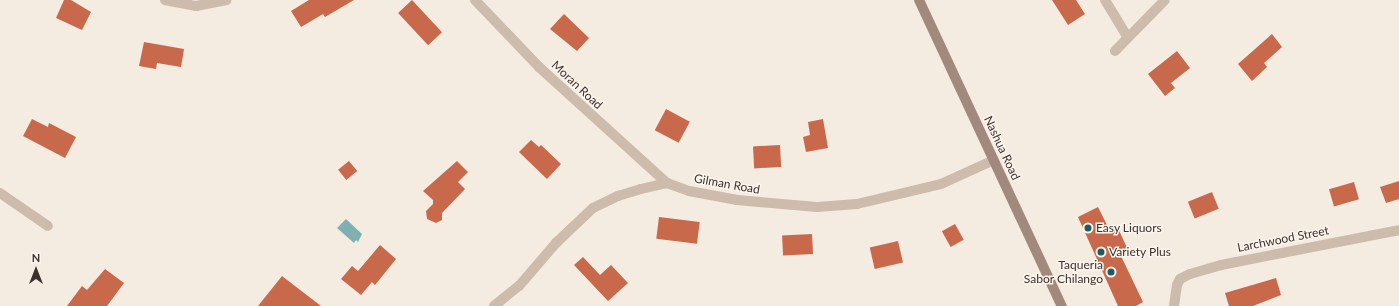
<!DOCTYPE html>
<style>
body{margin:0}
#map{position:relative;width:1399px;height:306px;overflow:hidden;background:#f4ebe1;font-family:Lato,sans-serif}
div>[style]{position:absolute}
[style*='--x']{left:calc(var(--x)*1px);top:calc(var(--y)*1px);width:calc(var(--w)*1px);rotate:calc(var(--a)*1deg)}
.water>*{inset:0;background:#7fb0b2}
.building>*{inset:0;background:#c8694b;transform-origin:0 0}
.street>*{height:10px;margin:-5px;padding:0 5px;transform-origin:5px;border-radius:5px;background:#cdbbac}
.secondary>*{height:10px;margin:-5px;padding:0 5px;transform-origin:5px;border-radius:5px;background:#a18a7d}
.dots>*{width:11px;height:11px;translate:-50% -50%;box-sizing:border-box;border:2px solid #fbf5ee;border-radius:50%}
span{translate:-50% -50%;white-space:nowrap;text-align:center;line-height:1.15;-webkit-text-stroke:3px #fbf5ee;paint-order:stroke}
.street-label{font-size:12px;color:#3b302b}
.poi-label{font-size:12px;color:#3b302b}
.left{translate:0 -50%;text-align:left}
.right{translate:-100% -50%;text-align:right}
.north{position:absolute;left:16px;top:250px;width:40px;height:40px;-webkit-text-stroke:3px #fbf5ee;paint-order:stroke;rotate:0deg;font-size:11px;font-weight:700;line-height:16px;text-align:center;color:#3b302b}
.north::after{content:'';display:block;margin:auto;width:14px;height:18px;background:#3b302b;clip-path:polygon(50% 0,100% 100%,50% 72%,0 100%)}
</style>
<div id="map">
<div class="water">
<div style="clip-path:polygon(346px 219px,362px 234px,358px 242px,356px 240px,354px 243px,337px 228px)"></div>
</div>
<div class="building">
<div style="clip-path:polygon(64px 0,71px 0,91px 12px,82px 30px,56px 18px)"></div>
<div style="clip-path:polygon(309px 0,354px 0,325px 17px,323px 14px,301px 27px,291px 11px)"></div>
<div style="left:412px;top:0;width:44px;height:19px;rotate:47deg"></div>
<div style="clip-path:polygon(1052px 0,1076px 0,1085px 14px,1068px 25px)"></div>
<div style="clip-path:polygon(564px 14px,589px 38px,577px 51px,550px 29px)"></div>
<div style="clip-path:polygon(1272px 34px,1282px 47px,1264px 63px,1267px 67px,1252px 81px,1238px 64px)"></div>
<div style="clip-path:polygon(144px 42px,184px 49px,181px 67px,157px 63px,156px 69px,139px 66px)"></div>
<div style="clip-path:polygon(1177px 51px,1190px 68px,1171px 83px,1175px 88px,1165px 96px,1148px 74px)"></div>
<div style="left:666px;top:109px;width:27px;height:24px;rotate:28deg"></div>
<div style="clip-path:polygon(32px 119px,48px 127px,49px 123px,76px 137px,65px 158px,23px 136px)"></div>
<div style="clip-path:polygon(823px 119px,828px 148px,806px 152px,803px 137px,810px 135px,808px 122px)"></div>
<div style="clip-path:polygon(531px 140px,539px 147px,541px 145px,561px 164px,547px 179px,519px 152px)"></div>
<div style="left:780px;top:145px;width:22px;height:27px;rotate:87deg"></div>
<div style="left:349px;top:161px;width:13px;height:14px;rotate:51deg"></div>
<div style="clip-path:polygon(457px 161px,468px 172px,458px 182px,465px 189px,442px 213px,442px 220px,436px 223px,427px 219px,426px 211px,433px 204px,433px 200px,423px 191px)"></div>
<div style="clip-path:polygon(1399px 181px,1399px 199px,1386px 203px,1380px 187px)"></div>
<div style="left:1354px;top:182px;width:18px;height:26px;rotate:74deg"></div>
<div style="left:1212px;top:192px;width:18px;height:26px;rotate:68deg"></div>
<div style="clip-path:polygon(1098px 207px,1109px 229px,1117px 226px,1129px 252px,1121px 256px,1143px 302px,1136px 306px,1118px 306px,1078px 217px)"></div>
<div style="left:659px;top:217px;width:41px;height:22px;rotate:7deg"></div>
<div style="left:955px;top:224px;width:18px;height:15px;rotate:61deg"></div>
<div style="left:812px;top:234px;width:20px;height:30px;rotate:87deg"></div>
<div style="left:898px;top:241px;width:22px;height:29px;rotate:77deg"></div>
<div style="clip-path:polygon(380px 245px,396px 259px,375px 285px,372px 282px,361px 295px,341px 279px,352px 266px,358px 271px)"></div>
<div style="clip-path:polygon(583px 257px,600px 275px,611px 265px,628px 283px,608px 301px,574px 265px)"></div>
<div style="clip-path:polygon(105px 269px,124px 283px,107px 306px,67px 306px,82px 286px,87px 290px)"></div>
<div style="clip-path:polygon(282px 276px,321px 306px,258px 306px)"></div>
<div style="clip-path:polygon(1276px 278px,1281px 295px,1253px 306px,1229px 306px,1225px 293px)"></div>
</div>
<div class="street">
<div style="--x:165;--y:0;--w:32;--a:11"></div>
<div style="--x:196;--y:6;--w:31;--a:-11"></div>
<div style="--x:475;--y:0;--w:93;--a:46.3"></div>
<div style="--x:539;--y:67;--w:173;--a:42.2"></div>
<div style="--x:1105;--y:0;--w:44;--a:58.8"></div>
<div style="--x:1115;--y:51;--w:71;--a:-45.6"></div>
<div style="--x:0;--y:193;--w:58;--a:34.5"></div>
<div style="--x:494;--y:306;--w:32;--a:-39"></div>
<div style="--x:519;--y:286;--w:57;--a:-49.3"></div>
<div style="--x:556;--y:243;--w:51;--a:-43.4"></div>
<div style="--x:593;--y:208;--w:28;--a:-26"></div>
<div style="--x:618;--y:196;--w:24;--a:-17"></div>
<div style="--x:641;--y:189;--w:27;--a:-13"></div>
<div style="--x:667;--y:183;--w:23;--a:20"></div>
<div style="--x:689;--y:191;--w:49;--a:10.6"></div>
<div style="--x:737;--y:200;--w:80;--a:5"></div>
<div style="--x:817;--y:207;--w:40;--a:-4.3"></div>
<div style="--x:857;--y:204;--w:86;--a:-13.4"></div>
<div style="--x:941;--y:184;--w:58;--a:-24.4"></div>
<div style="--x:1174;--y:306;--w:21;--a:-82"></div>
<div style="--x:1177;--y:285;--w:7;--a:-63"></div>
<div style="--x:1180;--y:279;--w:11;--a:-27"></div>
<div style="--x:1190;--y:274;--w:32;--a:-16"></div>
<div style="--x:1221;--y:265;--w:181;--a:-11.1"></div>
</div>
<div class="secondary">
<div style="--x:919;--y:0;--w:338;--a:65"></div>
</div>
<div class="dots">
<div style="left:1088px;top:228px;background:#1f5a5e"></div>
<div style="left:1101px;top:252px;background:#1f5a5e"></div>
<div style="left:1111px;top:272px;background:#1f5a5e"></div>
</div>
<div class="street-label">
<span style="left:577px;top:85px;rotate:43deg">Moran Road</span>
<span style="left:1002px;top:148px;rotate:65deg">Nashua Road</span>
<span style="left:727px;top:184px;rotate:10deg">Gilman Road</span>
<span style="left:1283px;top:239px;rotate:-11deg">Larchwood Street</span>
</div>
<div class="poi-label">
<span class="left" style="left:1096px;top:228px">Easy Liquors</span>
<span class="left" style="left:1109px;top:252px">Variety Plus</span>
<span class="right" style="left:1103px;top:272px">Taqueria<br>Sabor Chilango</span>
</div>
<div class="north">N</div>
</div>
